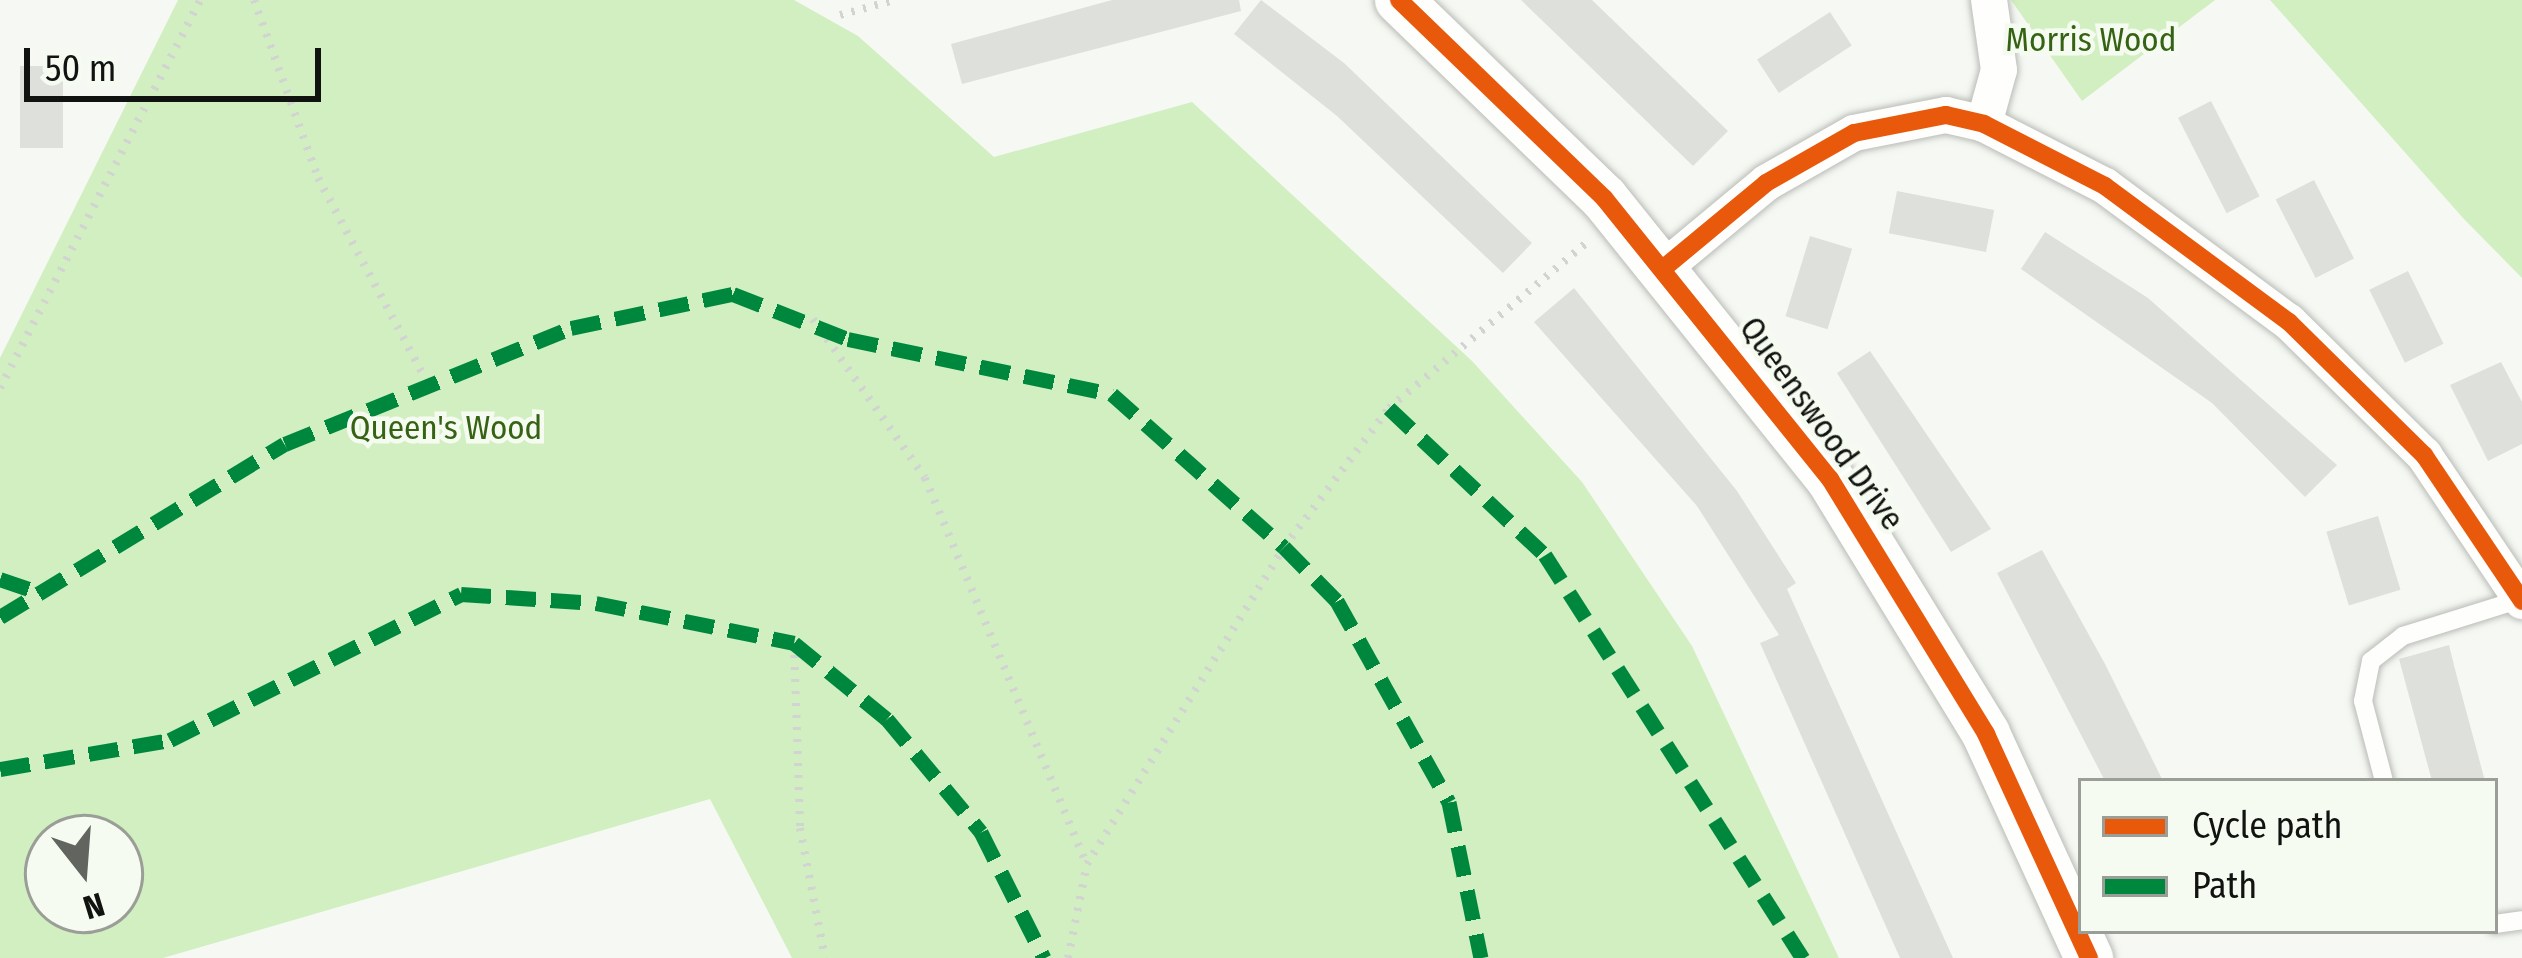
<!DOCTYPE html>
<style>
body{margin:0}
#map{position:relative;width:2522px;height:958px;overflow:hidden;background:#f6f9f3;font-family:"Fira Sans Condensed",sans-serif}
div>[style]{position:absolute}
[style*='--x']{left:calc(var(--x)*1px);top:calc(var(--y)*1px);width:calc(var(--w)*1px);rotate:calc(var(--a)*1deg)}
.green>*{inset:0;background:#d1efc0}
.building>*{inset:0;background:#dde0db;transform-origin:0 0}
.path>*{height:8px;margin-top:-4px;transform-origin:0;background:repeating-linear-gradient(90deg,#d2d4d2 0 3px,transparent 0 12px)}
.roads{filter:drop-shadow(0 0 3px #babcb8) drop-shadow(0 0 3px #babcb8)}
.service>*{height:18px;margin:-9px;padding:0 9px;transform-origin:9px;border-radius:9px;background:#fefefd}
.minor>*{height:36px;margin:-18px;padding:0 18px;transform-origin:18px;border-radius:18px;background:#fefefd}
.tertiary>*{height:48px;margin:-24px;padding:0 24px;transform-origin:24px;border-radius:24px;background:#fefefd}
.quiet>*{height:15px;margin-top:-7.5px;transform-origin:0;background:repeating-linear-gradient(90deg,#00873e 0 30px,transparent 0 45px)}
.cycleway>*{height:18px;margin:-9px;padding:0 9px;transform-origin:9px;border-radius:9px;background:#e8590c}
span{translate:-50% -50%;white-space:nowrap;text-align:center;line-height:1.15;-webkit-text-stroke:9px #f5fbf1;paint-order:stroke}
.park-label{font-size:33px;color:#356313}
.street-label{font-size:33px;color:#111310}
.legend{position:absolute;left:2078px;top:778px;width:420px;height:156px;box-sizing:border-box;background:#f5fbf1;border:3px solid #9a9e97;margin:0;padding:15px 21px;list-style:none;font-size:36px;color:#111310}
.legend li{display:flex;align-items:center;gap:24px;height:60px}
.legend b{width:60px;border:3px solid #9a9e97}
.north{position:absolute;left:24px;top:814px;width:120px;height:120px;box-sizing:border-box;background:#f5fbf1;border:3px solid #9a9e97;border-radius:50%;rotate:163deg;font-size:33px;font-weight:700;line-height:48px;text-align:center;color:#111310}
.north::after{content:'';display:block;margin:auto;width:42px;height:54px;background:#61645f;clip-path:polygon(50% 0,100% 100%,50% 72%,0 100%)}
.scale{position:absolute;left:24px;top:48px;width:297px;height:54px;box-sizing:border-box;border:6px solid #111310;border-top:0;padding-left:15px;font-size:36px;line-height:42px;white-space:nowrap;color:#111310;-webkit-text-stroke:9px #f5fbf1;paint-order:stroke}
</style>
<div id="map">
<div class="green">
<div style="clip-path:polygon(evenodd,178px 0,794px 0,858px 36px,994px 157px,1192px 102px,1472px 361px,1582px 482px,1692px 646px,1839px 958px,792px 958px,710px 799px,163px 958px,0 958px,0 358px,178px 0,120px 838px,120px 910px,48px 910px,48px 838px,120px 838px)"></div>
<div style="clip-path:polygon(2011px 0,2215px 0,2082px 101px)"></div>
<div style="clip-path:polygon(2270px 0,2522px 0,2522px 278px,2463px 218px)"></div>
</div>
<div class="building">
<div style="clip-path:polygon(1112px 0,1239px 0,1241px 11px,962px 84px,951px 44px)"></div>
<div style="clip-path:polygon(1261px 0,1344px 63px,1532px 243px,1503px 273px,1337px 116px,1234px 34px)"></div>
<div style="clip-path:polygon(1521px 0,1592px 0,1728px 131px,1693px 166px)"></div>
<div style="left:1830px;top:12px;width:40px;height:87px;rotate:57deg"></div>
<div style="left:20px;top:66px;width:43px;height:82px"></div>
<div style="left:2211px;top:101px;width:107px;height:37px;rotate:63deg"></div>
<div style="left:2314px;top:180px;width:88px;height:43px;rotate:63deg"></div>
<div style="left:1897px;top:191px;width:99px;height:43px;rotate:11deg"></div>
<div style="clip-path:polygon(2045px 232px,2148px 298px,2337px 465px,2305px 497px,2212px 403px,2021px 269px)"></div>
<div style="left:1810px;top:236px;width:44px;height:84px;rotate:17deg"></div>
<div style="left:2408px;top:271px;width:81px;height:43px;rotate:64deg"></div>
<div style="clip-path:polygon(1574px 288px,1737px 491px,1796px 583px,1787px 589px,1953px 958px,1900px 958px,1760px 643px,1779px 635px,1697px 506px,1534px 322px)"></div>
<div style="clip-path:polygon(1870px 351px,1991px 529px,1951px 552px,1837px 373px)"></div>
<div style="clip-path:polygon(2501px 362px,2522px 402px,2522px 444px,2488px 461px,2450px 385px)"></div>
<div style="left:2378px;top:516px;width:77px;height:54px;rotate:73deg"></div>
<div style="clip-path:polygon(2042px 550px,2105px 664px,2163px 781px,2105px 781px,1997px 573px)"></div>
<div style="clip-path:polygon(2449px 645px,2457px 677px,2485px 781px,2432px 781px,2399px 659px)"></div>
</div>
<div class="path">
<div style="--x:254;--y:0;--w:189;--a:70.2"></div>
<div style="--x:318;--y:178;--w:236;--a:61.9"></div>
<div style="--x:840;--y:15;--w:57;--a:-15.3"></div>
<div style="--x:813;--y:319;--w:194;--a:54.8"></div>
<div style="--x:925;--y:478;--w:417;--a:67.3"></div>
<div style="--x:0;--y:388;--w:437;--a:-62.7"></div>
<div style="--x:794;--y:643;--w:185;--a:88.1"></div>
<div style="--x:800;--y:828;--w:132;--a:79.1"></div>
<div style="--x:1068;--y:958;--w:96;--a:-78.6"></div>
<div style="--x:1087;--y:864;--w:373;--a:-58.1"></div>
<div style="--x:1284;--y:547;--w:174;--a:-52.9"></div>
<div style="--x:1389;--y:408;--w:257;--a:-39.9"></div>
</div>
<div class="roads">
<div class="service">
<div style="--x:2384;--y:781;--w:83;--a:-104.7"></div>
<div style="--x:2363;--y:701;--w:41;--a:-78.7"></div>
<div style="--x:2371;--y:661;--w:41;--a:-38"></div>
<div style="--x:2403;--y:636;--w:124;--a:-17.4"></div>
<div style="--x:2495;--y:924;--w:27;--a:-8"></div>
</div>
<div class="minor">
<div style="--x:1984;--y:124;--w:56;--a:-74.5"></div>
<div style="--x:1999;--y:70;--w:71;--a:-98.1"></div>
<div style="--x:1665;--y:267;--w:131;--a:-39.7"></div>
<div style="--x:1766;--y:183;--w:101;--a:-29.6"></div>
<div style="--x:1854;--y:133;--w:94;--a:-11.1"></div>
<div style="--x:1946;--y:115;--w:39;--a:13"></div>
<div style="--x:1984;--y:124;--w:136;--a:27.1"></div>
<div style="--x:2105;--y:186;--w:229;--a:36.5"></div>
<div style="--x:2289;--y:322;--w:190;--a:44.6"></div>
<div style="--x:2424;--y:455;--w:176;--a:56.1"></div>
</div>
<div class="tertiary">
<div style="--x:1399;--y:0;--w:285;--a:44"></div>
<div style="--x:1604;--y:198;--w:361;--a:51.2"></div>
<div style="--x:1830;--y:479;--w:299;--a:58.5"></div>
<div style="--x:1986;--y:734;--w:247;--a:65.3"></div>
</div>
</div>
<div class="quiet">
<div style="--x:1389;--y:408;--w:214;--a:43.3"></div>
<div style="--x:1545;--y:555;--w:479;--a:57.4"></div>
<div style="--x:0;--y:579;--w:39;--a:19"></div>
<div style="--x:0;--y:617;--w:333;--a:-31.3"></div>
<div style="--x:285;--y:444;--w:309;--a:-22.1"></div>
<div style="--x:571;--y:328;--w:166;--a:-11.9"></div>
<div style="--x:733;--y:294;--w:123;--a:21.4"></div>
<div style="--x:848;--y:339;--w:270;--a:11.8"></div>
<div style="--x:1112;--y:394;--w:230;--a:41.7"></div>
<div style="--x:1284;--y:547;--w:76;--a:45.5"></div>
<div style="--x:1337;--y:601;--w:230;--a:60.9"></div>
<div style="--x:1449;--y:802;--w:159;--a:78.4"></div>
<div style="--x:0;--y:769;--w:172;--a:-9.7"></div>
<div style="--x:170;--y:740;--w:326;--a:-26.6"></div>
<div style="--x:461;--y:594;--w:135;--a:3.8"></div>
<div style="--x:596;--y:603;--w:202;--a:11.4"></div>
<div style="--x:794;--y:643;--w:120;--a:39.3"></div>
<div style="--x:887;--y:719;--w:147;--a:50.2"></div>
<div style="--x:981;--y:832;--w:141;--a:63.4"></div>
</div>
<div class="cycleway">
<div style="--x:1399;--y:0;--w:285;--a:44"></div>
<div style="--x:1604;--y:198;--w:361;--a:51.2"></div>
<div style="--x:1830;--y:479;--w:299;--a:58.5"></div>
<div style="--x:1986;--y:734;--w:247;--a:65.3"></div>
<div style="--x:1665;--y:267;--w:131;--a:-39.7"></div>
<div style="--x:1766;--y:183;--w:101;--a:-29.6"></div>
<div style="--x:1854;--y:133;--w:94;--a:-11.1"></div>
<div style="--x:1946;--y:115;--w:39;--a:13"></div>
<div style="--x:1984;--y:124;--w:136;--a:27.1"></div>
<div style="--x:2105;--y:186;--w:229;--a:36.5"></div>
<div style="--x:2289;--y:322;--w:190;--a:44.6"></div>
<div style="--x:2424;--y:455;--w:176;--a:56.1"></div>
</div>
<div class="park-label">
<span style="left:2091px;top:41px">Morris Wood</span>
<span style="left:446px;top:429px">Queen's Wood</span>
</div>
<div class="street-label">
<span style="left:1821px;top:424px;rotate:54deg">Queenswood Drive</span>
</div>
<ul class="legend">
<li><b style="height:15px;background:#e8590c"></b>Cycle path</li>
<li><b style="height:15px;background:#00873e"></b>Path</li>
</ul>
<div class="north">N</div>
<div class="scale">50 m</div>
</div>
